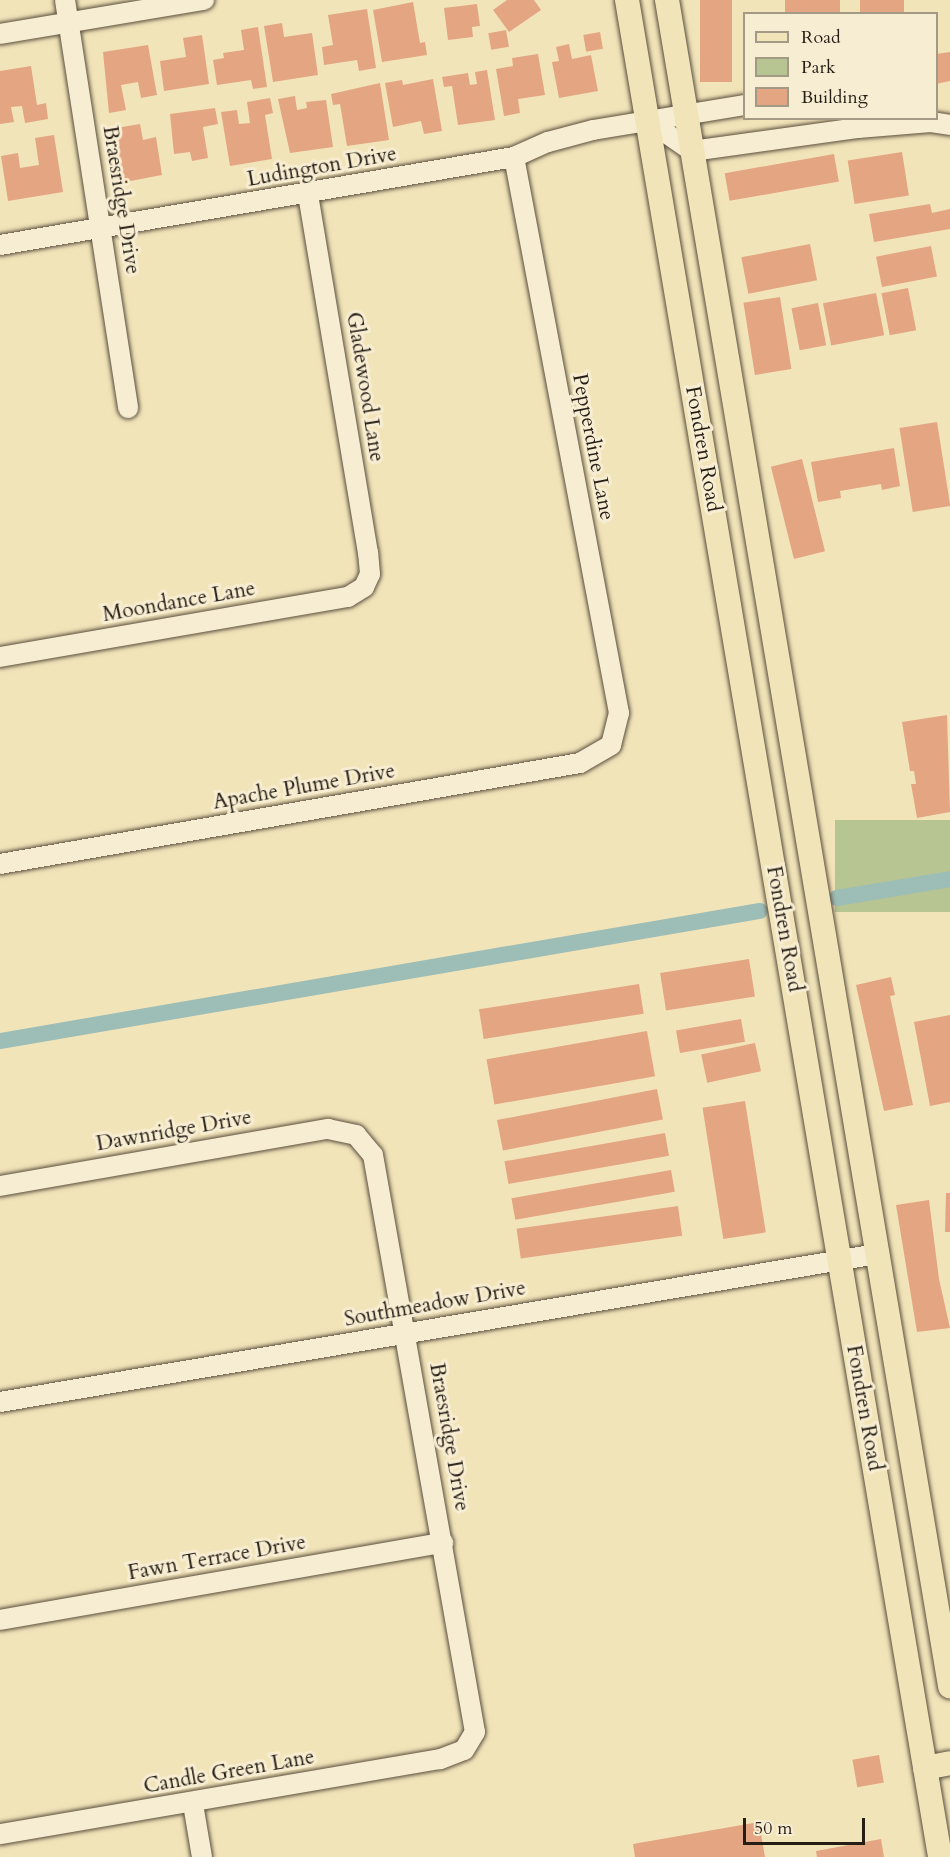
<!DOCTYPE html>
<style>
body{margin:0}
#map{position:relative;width:950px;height:1857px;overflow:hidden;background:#f2e4b9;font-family:Cardo,serif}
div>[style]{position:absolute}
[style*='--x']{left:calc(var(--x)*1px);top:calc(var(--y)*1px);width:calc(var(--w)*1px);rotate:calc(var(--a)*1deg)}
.green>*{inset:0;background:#b6c592;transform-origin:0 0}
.canal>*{height:16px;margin:-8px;padding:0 8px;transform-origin:8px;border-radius:8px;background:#9dbdb7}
.building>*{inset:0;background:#e4a583;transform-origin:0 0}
.roads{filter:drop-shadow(0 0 2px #594f3e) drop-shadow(0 0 2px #594f3e)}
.minor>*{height:20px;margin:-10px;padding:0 10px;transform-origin:10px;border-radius:10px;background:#f7edd2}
.major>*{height:24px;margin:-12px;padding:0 12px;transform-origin:12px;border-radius:12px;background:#f2e4b9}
span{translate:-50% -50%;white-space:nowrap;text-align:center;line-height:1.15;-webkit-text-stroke:6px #f7edd2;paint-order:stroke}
.street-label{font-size:21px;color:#261d15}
.legend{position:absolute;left:743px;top:12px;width:195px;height:108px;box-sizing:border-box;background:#f7edd2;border:2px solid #a39a86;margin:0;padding:8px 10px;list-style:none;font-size:18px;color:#261d15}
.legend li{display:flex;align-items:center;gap:12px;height:30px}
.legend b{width:30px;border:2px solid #a39a86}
.scale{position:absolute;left:743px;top:1818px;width:122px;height:27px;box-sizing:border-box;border:3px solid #261d15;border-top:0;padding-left:8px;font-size:18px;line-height:21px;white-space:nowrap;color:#261d15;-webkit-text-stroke:4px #f7edd2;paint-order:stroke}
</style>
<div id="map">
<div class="green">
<div style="left:950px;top:820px;width:92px;height:115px;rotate:90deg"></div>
</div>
<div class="canal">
<div style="--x:837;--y:898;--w:115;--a:-9.5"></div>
<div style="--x:0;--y:1041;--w:771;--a:-9.71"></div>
</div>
<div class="building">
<div style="clip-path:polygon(507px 0,534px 0,541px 10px,509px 32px,493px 10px)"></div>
<div style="left:700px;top:0;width:32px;height:82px"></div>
<div style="left:785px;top:0;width:55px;height:14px"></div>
<div style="left:860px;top:0;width:44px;height:14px"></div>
<div style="clip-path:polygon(413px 2px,420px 43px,425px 42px,427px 55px,382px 62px,373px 10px)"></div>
<div style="clip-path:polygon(477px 4px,480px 26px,472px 27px,473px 37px,448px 40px,444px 8px)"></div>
<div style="clip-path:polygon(367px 9px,376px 68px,359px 71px,357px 60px,324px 65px,322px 47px,333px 45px,328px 15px)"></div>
<div style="clip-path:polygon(282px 23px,284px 37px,312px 33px,318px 75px,273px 82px,264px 26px)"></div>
<div style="clip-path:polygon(258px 27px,267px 87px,253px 89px,251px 80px,217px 85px,213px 60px,224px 58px,223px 53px,244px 50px,241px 30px)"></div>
<div style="left:506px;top:30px;width:17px;height:18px;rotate:80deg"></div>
<div style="left:600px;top:32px;width:17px;height:17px;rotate:80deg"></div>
<div style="clip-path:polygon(202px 35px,209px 84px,164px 91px,160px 61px,186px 57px,183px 38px)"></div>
<div style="clip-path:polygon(569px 44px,572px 59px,591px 55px,598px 91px,559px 98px,552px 62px,559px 61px,556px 47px)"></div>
<div style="clip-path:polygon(148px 45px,157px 95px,141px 98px,138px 82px,121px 85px,126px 110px,109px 113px,103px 52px)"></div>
<div style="clip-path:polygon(950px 52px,950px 81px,936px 84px,936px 54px)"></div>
<div style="clip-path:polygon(538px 54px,545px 95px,518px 99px,520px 113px,504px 116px,496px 69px,513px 66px,512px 58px)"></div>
<div style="clip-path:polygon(31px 66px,37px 105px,46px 103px,48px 119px,25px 123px,22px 106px,11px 107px,14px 122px,0 124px,0 71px)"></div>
<div style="clip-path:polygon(487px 70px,495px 120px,458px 125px,452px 86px,444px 87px,442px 77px,468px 73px,470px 85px,477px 84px,475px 72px)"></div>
<div style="clip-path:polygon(433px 79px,442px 131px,424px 134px,421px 121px,393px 127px,385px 83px,402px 80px,403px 85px)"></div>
<div style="clip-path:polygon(380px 83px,389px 140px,347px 146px,340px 104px,333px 105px,331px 94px)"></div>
<div style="clip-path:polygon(295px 96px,297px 110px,307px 108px,306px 102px,326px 100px,333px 147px,290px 153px,278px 99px)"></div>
<div style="clip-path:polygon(270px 98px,273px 113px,265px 115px,272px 159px,230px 166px,221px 112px,237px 110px,239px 124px,250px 123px,247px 102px)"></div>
<div style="clip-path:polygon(215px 108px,218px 124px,203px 127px,208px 158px,192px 161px,190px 152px,174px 154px,170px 114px)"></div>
<div style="clip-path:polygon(140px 124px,143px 140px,156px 137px,162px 175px,120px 183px,110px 129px)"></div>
<div style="clip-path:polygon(54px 135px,63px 192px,8px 201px,1px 156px,18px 153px,20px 168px,39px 165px,35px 138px)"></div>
<div style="left:902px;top:152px;width:44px;height:55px;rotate:81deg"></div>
<div style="left:834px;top:154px;width:28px;height:111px;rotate:80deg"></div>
<div style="clip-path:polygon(930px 204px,932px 213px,950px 209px,950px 229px,874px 242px,869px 214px)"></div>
<div style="left:810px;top:244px;width:37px;height:70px;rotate:79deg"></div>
<div style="left:931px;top:246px;width:31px;height:56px;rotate:79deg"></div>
<div style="left:908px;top:288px;width:43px;height:27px;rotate:79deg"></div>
<div style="left:876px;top:293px;width:43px;height:54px;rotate:79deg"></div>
<div style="left:780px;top:297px;width:73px;height:37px;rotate:81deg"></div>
<div style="left:818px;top:303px;width:43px;height:27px;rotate:79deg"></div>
<div style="left:937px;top:422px;width:85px;height:38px;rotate:81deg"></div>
<div style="clip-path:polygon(894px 448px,900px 486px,882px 490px,881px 484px,840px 491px,841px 498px,818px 502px,811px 462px)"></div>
<div style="left:802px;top:459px;width:95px;height:32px;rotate:76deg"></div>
<div style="clip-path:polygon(947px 715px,950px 812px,917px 818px,911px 784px,916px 784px,914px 771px,910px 771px,902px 722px)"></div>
<div style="left:749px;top:959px;width:38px;height:90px;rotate:81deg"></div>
<div style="clip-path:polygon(891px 977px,895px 995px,890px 996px,913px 1105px,884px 1111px,856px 985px)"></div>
<div style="left:639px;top:984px;width:30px;height:162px;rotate:81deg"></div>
<div style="clip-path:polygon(950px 1015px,950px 1102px,930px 1106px,914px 1022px)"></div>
<div style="left:741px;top:1019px;width:23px;height:66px;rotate:80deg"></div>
<div style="left:647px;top:1031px;width:46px;height:163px;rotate:80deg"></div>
<div style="left:755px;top:1043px;width:29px;height:55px;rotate:78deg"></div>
<div style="left:657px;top:1089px;width:31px;height:163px;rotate:79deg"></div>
<div style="left:745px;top:1101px;width:133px;height:43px;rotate:81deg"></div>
<div style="left:665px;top:1133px;width:23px;height:163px;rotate:80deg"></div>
<div style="left:671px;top:1170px;width:22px;height:162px;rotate:80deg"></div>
<div style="clip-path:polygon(946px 1193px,950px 1193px,950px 1232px,945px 1232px)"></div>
<div style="clip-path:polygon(929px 1200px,939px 1279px,950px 1328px,917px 1332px,896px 1205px)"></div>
<div style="left:678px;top:1206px;width:30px;height:163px;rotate:82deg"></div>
<div style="left:879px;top:1755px;width:28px;height:27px;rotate:80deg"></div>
<div style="clip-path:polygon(759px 1822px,765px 1857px,635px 1857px,633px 1844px)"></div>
<div style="clip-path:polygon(881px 1839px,884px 1857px,817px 1857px,816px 1851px)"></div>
</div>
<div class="roads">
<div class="minor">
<div style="--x:65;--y:0;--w:413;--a:81.2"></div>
<div style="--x:0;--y:34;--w:207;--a:-9.5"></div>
<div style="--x:647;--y:120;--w:55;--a:34.6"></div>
<div style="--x:692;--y:151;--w:168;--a:-7.9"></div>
<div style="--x:858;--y:128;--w:73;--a:-4.7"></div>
<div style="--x:931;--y:122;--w:19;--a:9"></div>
<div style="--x:0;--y:245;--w:521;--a:-9.72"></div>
<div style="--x:514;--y:157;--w:37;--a:-24"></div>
<div style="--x:548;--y:142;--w:47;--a:-14.9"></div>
<div style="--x:593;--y:130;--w:153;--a:-9.4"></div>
<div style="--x:0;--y:657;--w:353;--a:-9.8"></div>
<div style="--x:348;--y:597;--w:19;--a:-32"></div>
<div style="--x:364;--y:587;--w:14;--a:-65"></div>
<div style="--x:370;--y:574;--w:21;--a:-95"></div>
<div style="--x:368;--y:553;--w:364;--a:-99.5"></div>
<div style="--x:0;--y:864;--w:589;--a:-9.88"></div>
<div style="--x:580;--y:763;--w:36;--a:-30"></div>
<div style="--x:611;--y:745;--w:33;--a:-76"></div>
<div style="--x:619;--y:713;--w:566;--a:-100.69"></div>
<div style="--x:0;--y:1186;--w:333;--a:-9.9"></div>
<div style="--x:328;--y:1129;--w:29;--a:12"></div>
<div style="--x:356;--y:1135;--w:26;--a:50"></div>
<div style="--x:373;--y:1155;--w:586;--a:79.98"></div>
<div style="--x:475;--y:1732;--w:21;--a:121"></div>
<div style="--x:464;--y:1750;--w:26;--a:159"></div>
<div style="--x:440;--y:1759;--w:446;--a:170.3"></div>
<div style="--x:0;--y:1402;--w:889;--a:-9.58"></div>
<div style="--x:0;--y:1620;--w:450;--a:-9.9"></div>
<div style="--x:193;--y:1804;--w:54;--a:80.4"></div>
</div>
<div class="major">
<div style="--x:627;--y:0;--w:1883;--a:80.43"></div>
<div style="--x:667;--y:0;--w:1710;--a:80.47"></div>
<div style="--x:925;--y:1768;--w:25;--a:-11"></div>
</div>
</div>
<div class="street-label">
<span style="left:322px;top:167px;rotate:-10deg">Ludington Drive</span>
<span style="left:121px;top:200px;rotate:81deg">Braesridge Drive</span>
<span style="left:365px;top:387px;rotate:81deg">Gladewood Lane</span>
<span style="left:593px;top:447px;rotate:79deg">Pepperdine Lane</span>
<span style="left:703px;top:449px;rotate:80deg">Fondren Road</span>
<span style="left:179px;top:602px;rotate:-10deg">Moondance Lane</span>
<span style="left:304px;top:787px;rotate:-10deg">Apache Plume Drive</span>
<span style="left:784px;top:929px;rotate:80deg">Fondren Road</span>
<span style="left:174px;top:1131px;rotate:-10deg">Dawnridge Drive</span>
<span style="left:435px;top:1304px;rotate:-10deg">Southmeadow Drive</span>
<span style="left:864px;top:1408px;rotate:80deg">Fondren Road</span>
<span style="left:449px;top:1437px;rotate:80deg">Braesridge Drive</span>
<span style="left:217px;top:1558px;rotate:-10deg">Fawn Terrace Drive</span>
<span style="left:229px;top:1772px;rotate:-10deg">Candle Green Lane</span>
</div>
<ul class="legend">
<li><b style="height:8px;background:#f2e4b9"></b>Road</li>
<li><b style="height:16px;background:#b6c592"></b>Park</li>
<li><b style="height:16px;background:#e4a583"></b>Building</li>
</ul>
<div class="scale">50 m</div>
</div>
